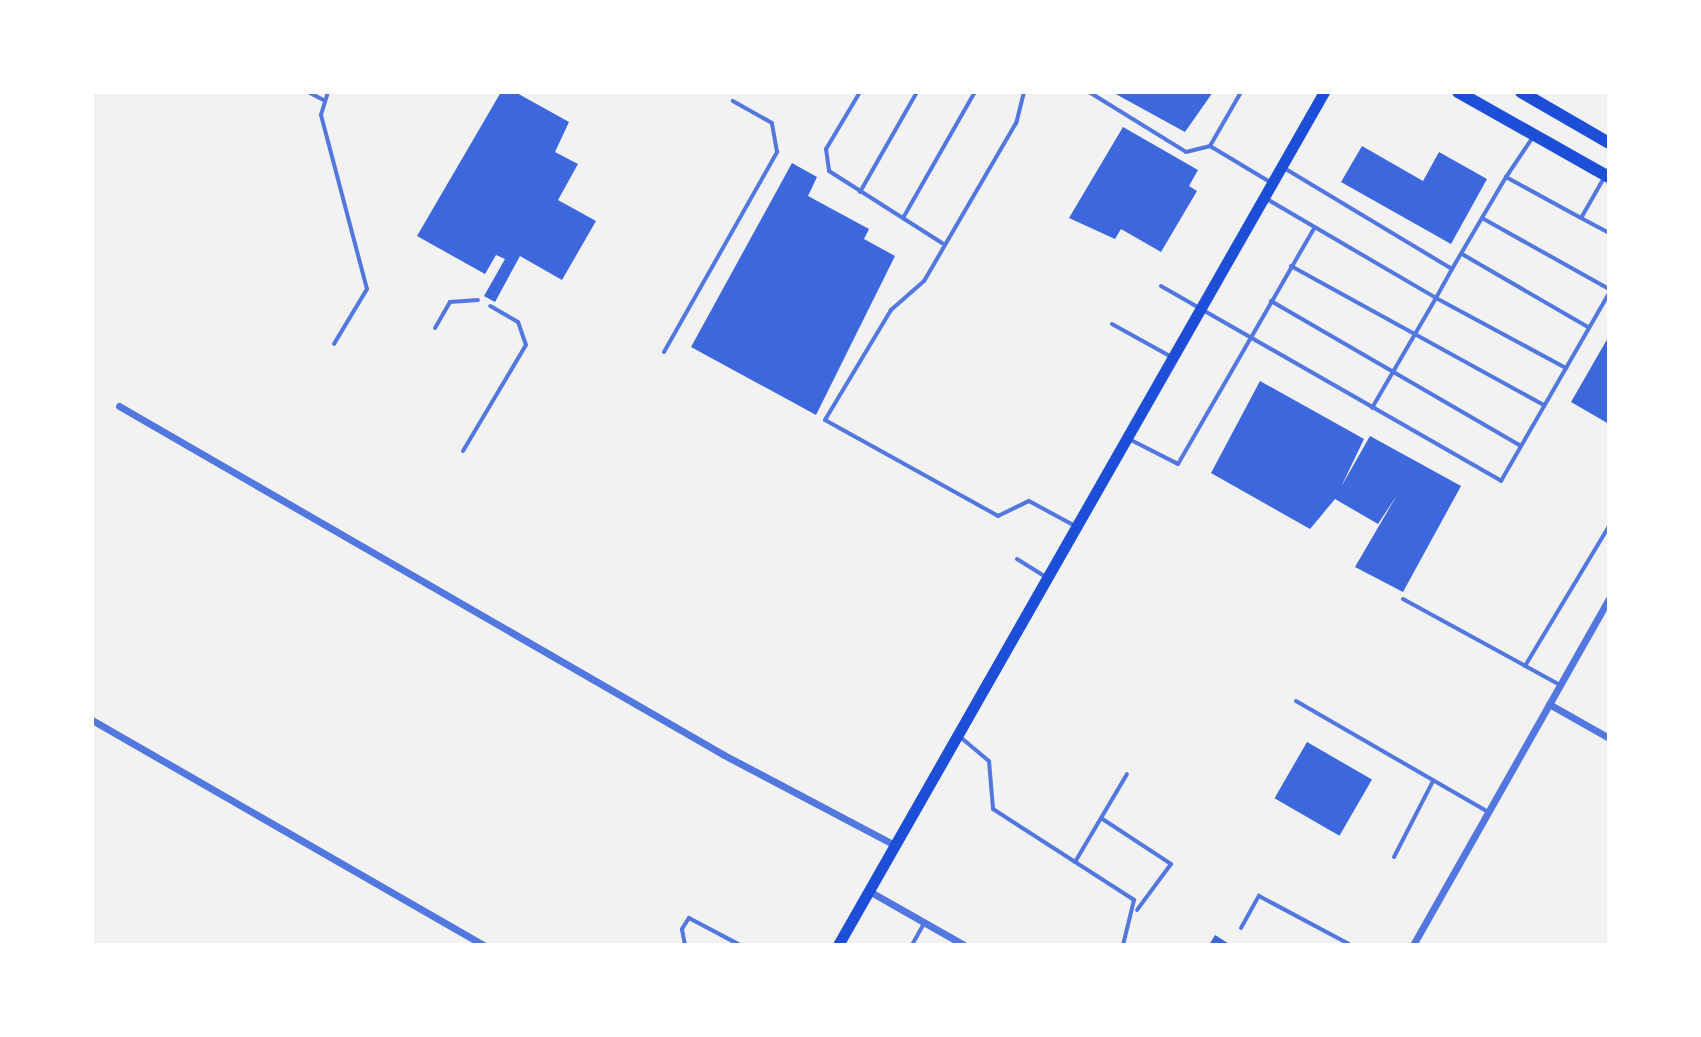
<!DOCTYPE html>
<style>
body{margin:0}
#map{position:relative;width:1701px;height:1037px;overflow:hidden;background:#f2f2f2;font-family:Quicksand,sans-serif}
div>[style]{position:absolute}
[style*='--x']{left:calc(var(--x)*1px);top:calc(var(--y)*1px);width:calc(var(--w)*1px);rotate:calc(var(--a)*1deg)}
.building>*{inset:0;background:#3d67dc;transform-origin:0 0}
.service>*{height:4px;margin:-2px;padding:0 2px;transform-origin:2px;border-radius:2px;background:#5277de}
.minor>*{height:7px;margin:-3.5px;padding:0 3.5px;transform-origin:3.5px;border-radius:3.5px;background:#5277de}
.secondary>*{height:11px;margin:-5.5px;padding:0 5.5px;transform-origin:5.5px;border-radius:5.5px;background:#1d4ed8}
.primary>*{height:12px;margin:-6px;padding:0 6px;transform-origin:6px;border-radius:6px;background:#1d4ed8}
span{translate:-50% -50%;white-space:nowrap;text-align:center;line-height:1.15;-webkit-text-stroke:6px #fff;paint-order:stroke}
.frame{position:absolute;inset:0;border:94px solid #fff;pointer-events:none}
</style>
<div id="map">
<div class="building">
<div style="clip-path:polygon(501px 92px,515px 92px,569px 122px,555px 152px,578px 164px,558px 200px,596px 221px,562px 280px,520px 256px,495px 302px,484px 296px,505px 259px,496px 255px,485px 274px,417px 236px)"></div>
<div style="clip-path:polygon(1112px 92px,1213px 92px,1185px 132px)"></div>
<div style="clip-path:polygon(1123px 127px,1198px 170px,1189px 186px,1197px 191px,1161px 252px,1121px 229px,1115px 239px,1069px 218px)"></div>
<div style="clip-path:polygon(1362px 146px,1423px 181px,1439px 152px,1487px 179px,1451px 244px,1341px 182px)"></div>
<div style="clip-path:polygon(792px 163px,817px 177px,808px 196px,869px 229px,864px 239px,895px 256px,816px 415px,691px 347px)"></div>
<div style="clip-path:polygon(1609px 336px,1609px 424px,1571px 402px)"></div>
<div style="clip-path:polygon(1260px 381px,1364px 439px,1341px 487px,1370px 436px,1461px 486px,1403px 592px,1355px 567px,1397px 495px,1378px 524px,1335px 499px,1310px 529px,1211px 473px)"></div>
<div style="left:1307px;top:742px;width:75px;height:65px;rotate:30deg"></div>
<div style="clip-path:polygon(1215px 935px,1231px 945px,1209px 945px)"></div>
</div>
<div class="service">
<div style="--x:308;--y:92;--w:18;--a:27"></div>
<div style="--x:328;--y:92;--w:24;--a:107"></div>
<div style="--x:321;--y:115;--w:180;--a:75.2"></div>
<div style="--x:367;--y:289;--w:64;--a:121"></div>
<div style="--x:860;--y:92;--w:66;--a:120.8"></div>
<div style="--x:826;--y:149;--w:22;--a:82"></div>
<div style="--x:829;--y:171;--w:134;--a:32.5"></div>
<div style="--x:1024;--y:92;--w:32;--a:104"></div>
<div style="--x:1016;--y:123;--w:183;--a:120.2"></div>
<div style="--x:924;--y:281;--w:44;--a:138.7"></div>
<div style="--x:891;--y:310;--w:128;--a:121"></div>
<div style="--x:825;--y:420;--w:198;--a:29"></div>
<div style="--x:998;--y:516;--w:34;--a:-26"></div>
<div style="--x:1029;--y:501;--w:52;--a:28.5"></div>
<div style="--x:1089;--y:92;--w:114;--a:31.7"></div>
<div style="--x:1186;--y:152;--w:25;--a:-14"></div>
<div style="--x:1210;--y:146;--w:70;--a:31"></div>
<div style="--x:1533;--y:137;--w:48;--a:124"></div>
<div style="--x:1506;--y:177;--w:85;--a:28.7"></div>
<div style="--x:1210;--y:146;--w:62;--a:-60.1"></div>
<div style="--x:1284;--y:168;--w:196;--a:31"></div>
<div style="--x:1452;--y:269;--w:107;--a:-59.6"></div>
<div style="--x:1609;--y:169;--w:56;--a:119.7"></div>
<div style="--x:1581;--y:218;--w:32;--a:28"></div>
<div style="--x:860;--y:192;--w:115;--a:-60.3"></div>
<div style="--x:1265;--y:198;--w:198;--a:30.3"></div>
<div style="--x:1436;--y:298;--w:127;--a:120.2"></div>
<div style="--x:903;--y:218;--w:145;--a:-60.3"></div>
<div style="--x:1482;--y:218;--w:145;--a:29.2"></div>
<div style="--x:1462;--y:254;--w:146;--a:30.1"></div>
<div style="--x:1291;--y:266;--w:289;--a:28.8"></div>
<div style="--x:1452;--y:269;--w:33;--a:119"></div>
<div style="--x:1436;--y:298;--w:148;--a:28.3"></div>
<div style="--x:1161;--y:286;--w:392;--a:29.8"></div>
<div style="--x:1501;--y:481;--w:217;--a:-60.1"></div>
<div style="--x:1271;--y:301;--w:289;--a:30.1"></div>
<div style="--x:1112;--y:324;--w:66;--a:28.9"></div>
<div style="--x:435;--y:328;--w:30;--a:-60"></div>
<div style="--x:450;--y:302;--w:28;--a:-4"></div>
<div style="--x:664;--y:352;--w:230;--a:-60.5"></div>
<div style="--x:777;--y:152;--w:29;--a:-100"></div>
<div style="--x:772;--y:123;--w:45;--a:-150.6"></div>
<div style="--x:1127;--y:438;--w:57;--a:27"></div>
<div style="--x:1178;--y:464;--w:272;--a:-60"></div>
<div style="--x:463;--y:451;--w:123;--a:-59.3"></div>
<div style="--x:526;--y:345;--w:24;--a:-109"></div>
<div style="--x:518;--y:322;--w:32;--a:-150"></div>
<div style="--x:1017;--y:559;--w:34;--a:32"></div>
<div style="--x:1403;--y:599;--w:179;--a:28.7"></div>
<div style="--x:1525;--y:666;--w:163;--a:-59"></div>
<div style="--x:1296;--y:701;--w:222;--a:30"></div>
<div style="--x:959;--y:736;--w:39;--a:40"></div>
<div style="--x:989;--y:761;--w:48;--a:85.2"></div>
<div style="--x:993;--y:809;--w:168;--a:32.8"></div>
<div style="--x:1134;--y:900;--w:46;--a:103.7"></div>
<div style="--x:1101;--y:818;--w:84;--a:33.3"></div>
<div style="--x:1171;--y:864;--w:57;--a:126.5"></div>
<div style="--x:1394;--y:857;--w:85;--a:-62.8"></div>
<div style="--x:1075;--y:862;--w:102;--a:-59.4"></div>
<div style="--x:1241;--y:928;--w:37;--a:-61"></div>
<div style="--x:1259;--y:896;--w:102;--a:28.1"></div>
<div style="--x:685;--y:945;--w:16;--a:-101"></div>
<div style="--x:682;--y:929;--w:13;--a:-58"></div>
<div style="--x:689;--y:918;--w:58;--a:27.9"></div>
<div style="--x:912;--y:945;--w:25;--a:-61"></div>
</div>
<div class="minor">
<div style="--x:119;--y:406;--w:698;--a:29.98"></div>
<div style="--x:724;--y:755;--w:193;--a:27.8"></div>
<div style="--x:1549;--y:704;--w:69;--a:29.5"></div>
<div style="--x:92;--y:720;--w:452;--a:29.9"></div>
<div style="--x:869;--y:891;--w:109;--a:29.6"></div>
<div style="--x:1413;--y:945;--w:398;--a:-60.5"></div>
</div>
<div class="secondary">
<div style="--x:838;--y:945;--w:982;--a:-60.33"></div>
</div>
<div class="primary">
<div style="--x:1458;--y:92;--w:173;--a:29.4"></div>
<div style="--x:1521;--y:92;--w:102;--a:30.1"></div>
</div>
<div class="frame"></div>
</div>
